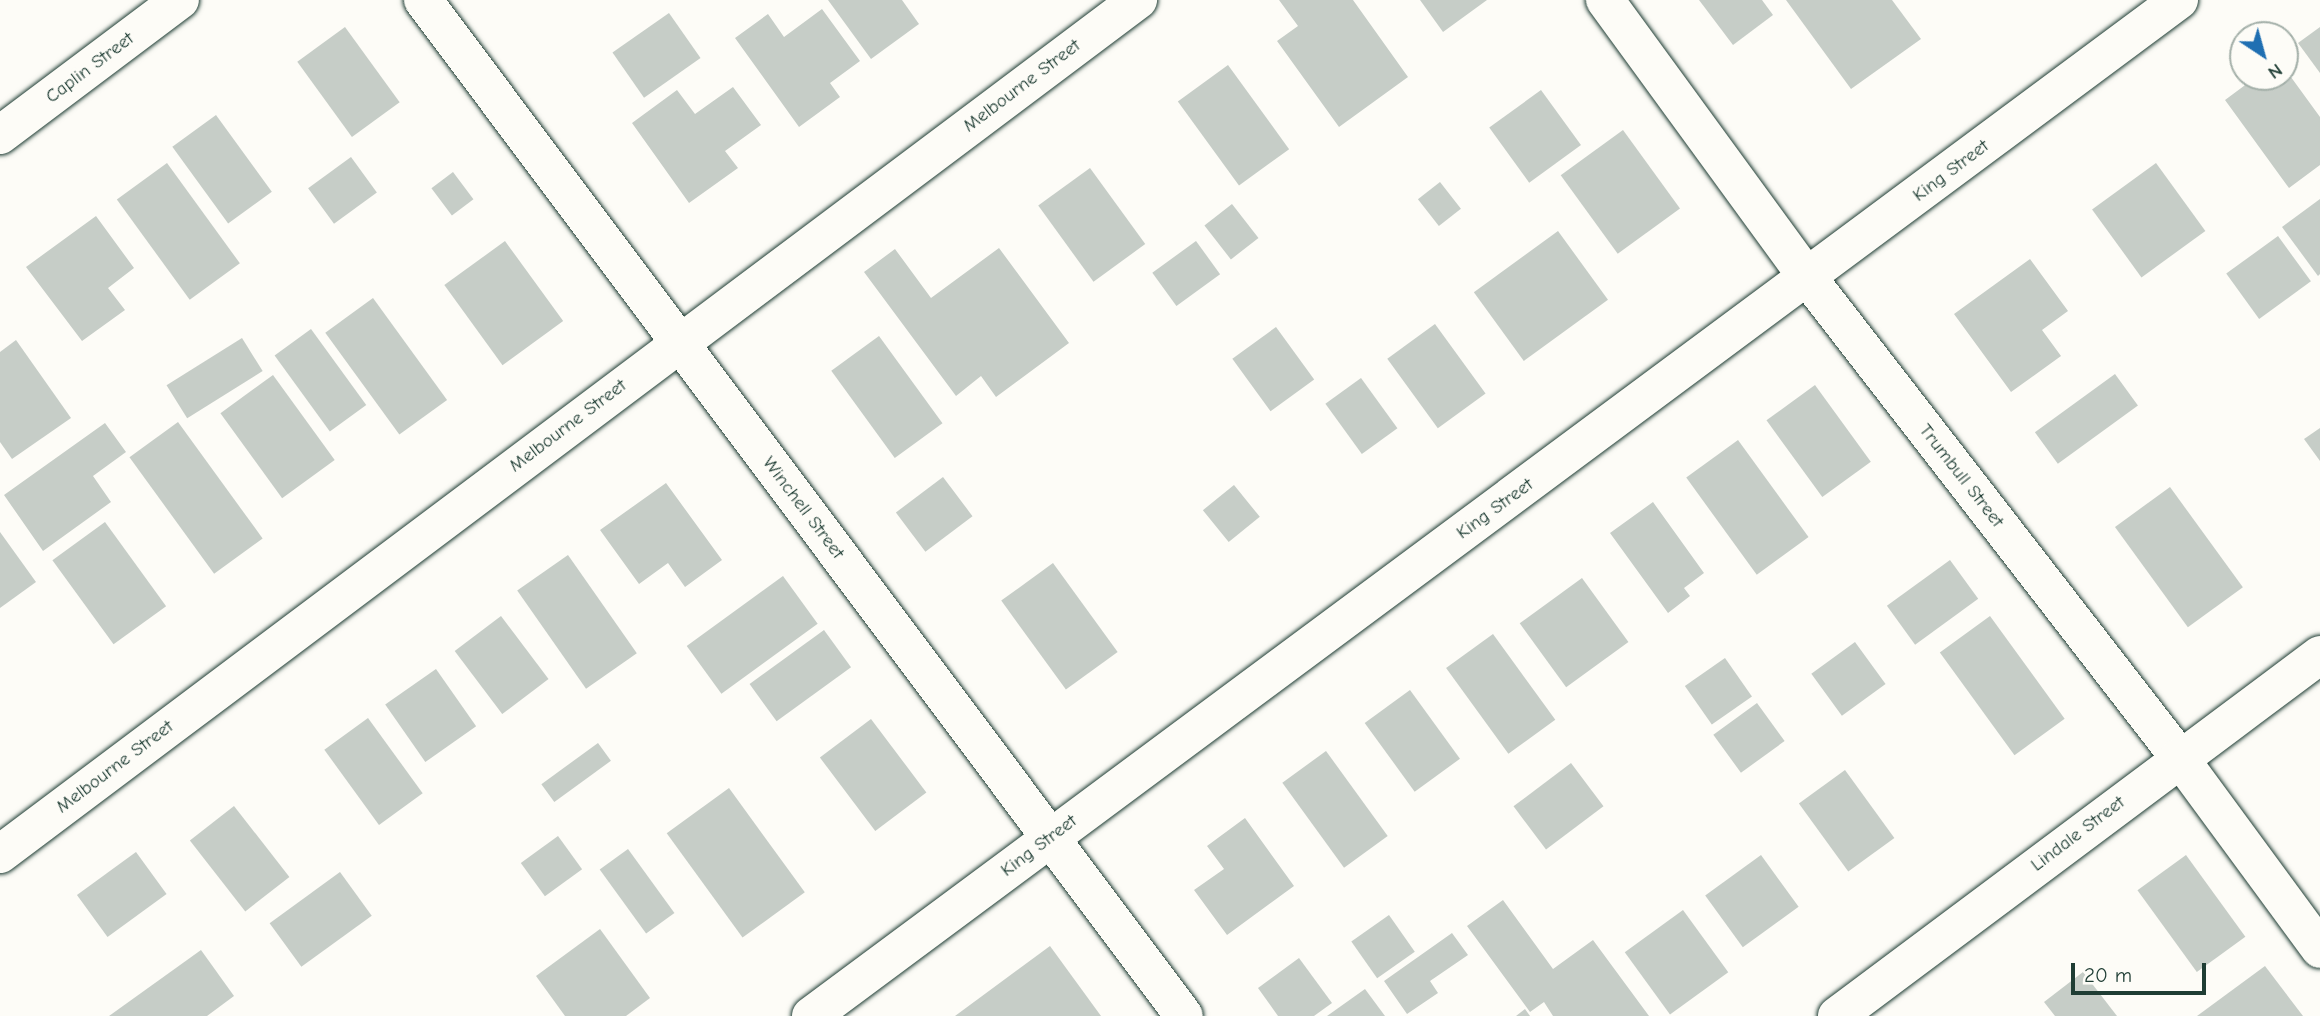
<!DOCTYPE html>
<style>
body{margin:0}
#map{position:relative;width:2320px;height:1016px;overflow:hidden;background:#fdfcf7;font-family:"Comic Neue",sans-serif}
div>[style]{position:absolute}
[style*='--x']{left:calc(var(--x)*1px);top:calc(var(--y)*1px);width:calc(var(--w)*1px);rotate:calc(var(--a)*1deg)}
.building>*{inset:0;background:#c6cdc7;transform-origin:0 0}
.roads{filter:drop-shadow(0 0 2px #1f3d34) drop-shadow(0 0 2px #1f3d34)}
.street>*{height:38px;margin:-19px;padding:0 19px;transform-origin:19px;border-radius:19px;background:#fdfcf7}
span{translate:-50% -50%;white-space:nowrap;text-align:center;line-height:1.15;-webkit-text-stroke:6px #fdfcf7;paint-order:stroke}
.street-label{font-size:19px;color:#1f3d34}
.north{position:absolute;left:2229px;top:21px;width:70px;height:70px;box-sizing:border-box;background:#fdfcf7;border:2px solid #a4b0a9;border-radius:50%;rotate:144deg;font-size:19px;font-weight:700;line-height:28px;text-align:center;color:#1f3d34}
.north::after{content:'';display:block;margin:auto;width:24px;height:32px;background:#1f6fb2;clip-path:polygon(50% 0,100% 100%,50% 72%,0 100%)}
.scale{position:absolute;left:2071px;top:963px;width:135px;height:32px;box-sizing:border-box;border:4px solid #1f3d34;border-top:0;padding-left:9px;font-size:21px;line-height:24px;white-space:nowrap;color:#1f3d34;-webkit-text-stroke:5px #fdfcf7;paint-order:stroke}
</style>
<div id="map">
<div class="building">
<div style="clip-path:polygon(828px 0,902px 0,919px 24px,871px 59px)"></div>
<div style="clip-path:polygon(1279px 0,1353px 0,1408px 77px,1339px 127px,1277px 41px,1298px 26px)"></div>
<div style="clip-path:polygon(1420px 0,1487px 0,1443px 32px)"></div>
<div style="clip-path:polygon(1699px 0,1762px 0,1773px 15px,1733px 45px)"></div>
<div style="clip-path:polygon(1786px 0,1892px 0,1921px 39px,1851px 89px)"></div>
<div style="clip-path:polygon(822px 9px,860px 61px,830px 83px,840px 97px,799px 127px,735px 38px,768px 14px,784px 37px)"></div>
<div style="left:669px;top:13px;width:55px;height:69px;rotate:55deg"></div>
<div style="left:345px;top:27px;width:93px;height:59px;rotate:54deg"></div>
<div style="clip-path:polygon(2320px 27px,2320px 73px,2298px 43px)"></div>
<div style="left:1228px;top:65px;width:104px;height:62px;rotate:54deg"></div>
<div style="clip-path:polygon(2285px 69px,2320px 117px,2320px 165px,2289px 188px,2225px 100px,2256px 77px,2285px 77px)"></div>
<div style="clip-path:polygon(733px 87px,761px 125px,725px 151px,738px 168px,689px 203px,632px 123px,677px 90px,695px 114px)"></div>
<div style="left:1541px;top:90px;width:68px;height:64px;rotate:54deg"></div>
<div style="left:216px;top:115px;width:95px;height:54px;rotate:54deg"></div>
<div style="left:1623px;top:130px;width:97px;height:77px;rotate:54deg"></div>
<div style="left:351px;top:157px;width:44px;height:53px;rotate:54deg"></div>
<div style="left:167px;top:163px;width:124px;height:62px;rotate:54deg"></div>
<div style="left:2156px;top:163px;width:84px;height:79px;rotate:54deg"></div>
<div style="left:1090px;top:168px;width:94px;height:64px;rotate:54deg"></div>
<div style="left:453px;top:172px;width:34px;height:27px;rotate:53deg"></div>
<div style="left:1440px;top:182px;width:34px;height:28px;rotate:52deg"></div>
<div style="clip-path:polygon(2320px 199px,2320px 274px,2318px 276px,2282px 227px)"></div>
<div style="left:1232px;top:204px;width:43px;height:35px;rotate:52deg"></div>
<div style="clip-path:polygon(96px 216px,134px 268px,108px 288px,125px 310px,82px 341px,26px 267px)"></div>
<div style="left:1558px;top:231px;width:85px;height:104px;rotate:54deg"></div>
<div style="left:2278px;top:236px;width:56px;height:64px;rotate:54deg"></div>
<div style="left:505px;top:241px;width:99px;height:75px;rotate:54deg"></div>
<div style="left:1196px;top:241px;width:41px;height:54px;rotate:54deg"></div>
<div style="clip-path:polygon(999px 248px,1069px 343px,996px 397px,981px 376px,956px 396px,864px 272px,895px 249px,931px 298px)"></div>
<div style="clip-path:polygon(2030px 259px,2068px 311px,2042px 330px,2061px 356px,2011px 392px,1954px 314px)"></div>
<div style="left:373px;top:298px;width:126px;height:59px;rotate:54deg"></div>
<div style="left:1435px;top:324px;width:86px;height:59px;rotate:54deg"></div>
<div style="left:1276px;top:327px;width:65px;height:54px;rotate:54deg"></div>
<div style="left:311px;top:329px;width:94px;height:45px;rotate:54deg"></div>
<div style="left:879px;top:336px;width:108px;height:59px;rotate:54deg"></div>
<div style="left:242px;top:338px;width:39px;height:89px;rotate:58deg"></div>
<div style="clip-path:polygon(16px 340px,71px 418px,12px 459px,0 442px,0 352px)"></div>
<div style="left:2115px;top:374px;width:39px;height:99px;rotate:54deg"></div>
<div style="left:273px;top:375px;width:105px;height:65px;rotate:54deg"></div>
<div style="left:1361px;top:378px;width:62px;height:44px;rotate:54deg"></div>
<div style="left:1815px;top:385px;width:95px;height:60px;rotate:54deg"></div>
<div style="left:178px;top:422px;width:144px;height:60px;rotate:54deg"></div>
<div style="clip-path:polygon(105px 423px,126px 452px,93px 476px,111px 502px,43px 551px,4px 495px)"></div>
<div style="clip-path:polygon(2320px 428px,2320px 461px,2304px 439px)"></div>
<div style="left:1738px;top:440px;width:120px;height:64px;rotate:54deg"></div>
<div style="left:943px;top:477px;width:49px;height:59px;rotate:53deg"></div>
<div style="clip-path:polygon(666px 483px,722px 560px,685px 587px,668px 563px,639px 584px,600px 530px)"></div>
<div style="left:1234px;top:485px;width:41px;height:40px;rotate:51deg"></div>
<div style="left:2170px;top:487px;width:124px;height:68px;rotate:54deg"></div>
<div style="clip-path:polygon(1653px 502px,1704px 573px,1684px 588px,1690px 596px,1668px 613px,1610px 533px)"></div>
<div style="left:105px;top:522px;width:104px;height:65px;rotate:54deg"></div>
<div style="clip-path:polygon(0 532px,36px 582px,0 608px)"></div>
<div style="left:568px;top:555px;width:120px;height:62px;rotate:55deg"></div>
<div style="left:1950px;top:560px;width:48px;height:78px;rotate:54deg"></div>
<div style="left:1053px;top:563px;width:110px;height:64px;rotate:54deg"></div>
<div style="left:783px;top:576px;width:59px;height:119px;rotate:54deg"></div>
<div style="left:1582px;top:578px;width:79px;height:77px;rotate:54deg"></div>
<div style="left:501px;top:616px;width:79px;height:58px;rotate:53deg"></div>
<div style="left:1990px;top:616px;width:127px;height:62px;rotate:54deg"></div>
<div style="left:824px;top:630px;width:46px;height:92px;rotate:54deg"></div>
<div style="left:1493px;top:634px;width:106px;height:58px;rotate:54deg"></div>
<div style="left:1855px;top:642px;width:52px;height:54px;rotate:54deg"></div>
<div style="left:1725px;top:658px;width:47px;height:49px;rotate:55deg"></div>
<div style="left:436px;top:669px;width:70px;height:62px;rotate:55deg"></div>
<div style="left:1410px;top:690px;width:85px;height:56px;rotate:54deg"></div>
<div style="left:1757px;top:703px;width:47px;height:54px;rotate:54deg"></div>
<div style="left:368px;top:718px;width:93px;height:54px;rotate:54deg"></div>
<div style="left:871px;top:719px;width:92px;height:64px;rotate:53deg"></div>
<div style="left:598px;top:743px;width:22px;height:70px;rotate:54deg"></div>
<div style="left:1326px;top:751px;width:105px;height:54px;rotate:54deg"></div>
<div style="left:1571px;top:763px;width:54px;height:72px;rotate:53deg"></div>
<div style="left:1845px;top:770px;width:84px;height:57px;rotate:54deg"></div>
<div style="left:729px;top:788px;width:129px;height:77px;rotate:54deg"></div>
<div style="left:234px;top:806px;width:90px;height:56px;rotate:52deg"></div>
<div style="clip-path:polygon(1245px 818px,1294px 886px,1227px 935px,1194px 890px,1224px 869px,1207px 846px)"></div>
<div style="left:558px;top:836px;width:41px;height:46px;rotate:54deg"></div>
<div style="left:628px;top:849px;width:79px;height:35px;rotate:54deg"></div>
<div style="left:136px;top:852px;width:52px;height:73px;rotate:54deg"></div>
<div style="left:1761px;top:855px;width:64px;height:69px;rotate:54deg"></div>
<div style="left:2186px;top:855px;width:101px;height:60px;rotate:54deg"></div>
<div style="left:340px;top:872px;width:54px;height:87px;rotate:54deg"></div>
<div style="clip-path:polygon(1503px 900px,1553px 969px,1593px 940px,1649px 1016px,1553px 1016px,1544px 1002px,1530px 1012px,1467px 926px)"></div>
<div style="left:1683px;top:910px;width:77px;height:72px;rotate:54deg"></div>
<div style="left:1389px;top:915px;width:45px;height:46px;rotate:55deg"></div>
<div style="clip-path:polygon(600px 929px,650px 998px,626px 1016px,565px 1016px,536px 976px)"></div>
<div style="clip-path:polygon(1452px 933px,1468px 955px,1430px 981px,1438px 993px,1407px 1014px,1384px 981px)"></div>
<div style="clip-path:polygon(1050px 946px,1101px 1016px,955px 1016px)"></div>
<div style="clip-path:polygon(201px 950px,234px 996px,207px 1016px,109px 1016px)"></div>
<div style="clip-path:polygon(1299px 958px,1332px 1003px,1314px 1016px,1278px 1016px,1258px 988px)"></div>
<div style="clip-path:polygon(2265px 966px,2303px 1016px,2197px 1016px)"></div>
<div style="clip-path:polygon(2083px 972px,2117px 1016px,2055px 1016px,2044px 1002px)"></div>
<div style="clip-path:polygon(1365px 989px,1385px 1016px,1327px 1016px)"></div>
<div style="clip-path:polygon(1525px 1009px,1530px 1016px,1516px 1016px)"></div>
</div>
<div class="roads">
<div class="street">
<div style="--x:423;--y:0;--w:1269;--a:53.17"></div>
<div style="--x:1605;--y:0;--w:344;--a:53.9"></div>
<div style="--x:1808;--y:278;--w:606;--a:52.24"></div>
<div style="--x:2179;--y:757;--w:238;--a:53.7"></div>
<div style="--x:0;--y:135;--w:225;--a:-36.9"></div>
<div style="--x:0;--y:854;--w:1423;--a:-36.89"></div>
<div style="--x:811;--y:1016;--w:1704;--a:-36.6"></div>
<div style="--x:1837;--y:1016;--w:603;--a:-36.77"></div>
</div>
</div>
<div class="street-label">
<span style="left:90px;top:68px;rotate:-37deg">Caplin Street</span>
<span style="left:1022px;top:86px;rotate:-37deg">Melbourne Street</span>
<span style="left:1951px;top:171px;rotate:-37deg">King Street</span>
<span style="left:568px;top:426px;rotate:-37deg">Melbourne Street</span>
<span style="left:1961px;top:476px;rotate:52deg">Trumbull Street</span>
<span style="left:803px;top:508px;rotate:53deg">Winchell Street</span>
<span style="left:1495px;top:509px;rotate:-36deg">King Street</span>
<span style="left:115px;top:767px;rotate:-37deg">Melbourne Street</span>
<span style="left:2078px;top:834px;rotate:-37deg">Lindale Street</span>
<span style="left:1039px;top:846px;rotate:-37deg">King Street</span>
</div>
<div class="north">N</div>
<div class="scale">20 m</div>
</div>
